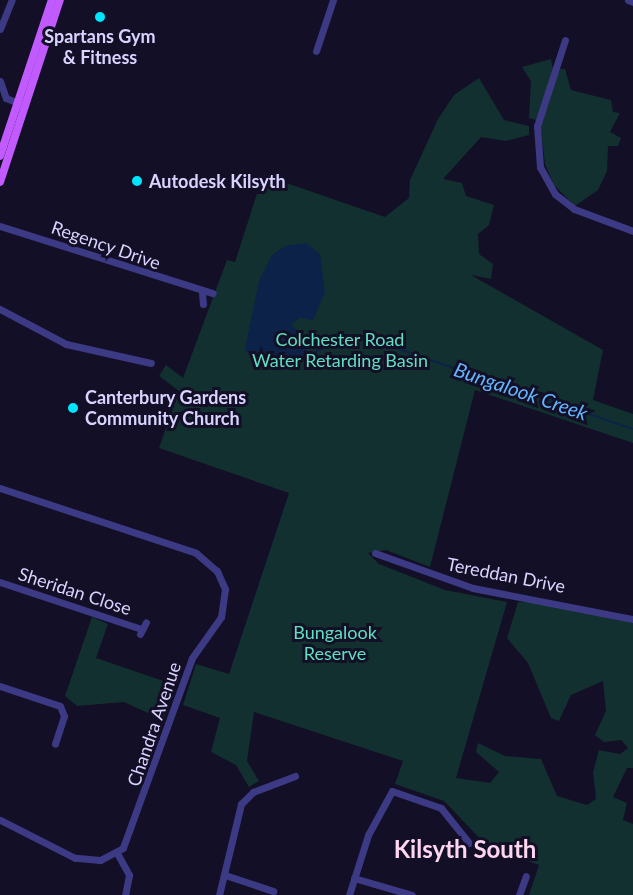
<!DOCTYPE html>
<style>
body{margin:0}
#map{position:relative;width:633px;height:895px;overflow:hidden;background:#130f26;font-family:Lato,sans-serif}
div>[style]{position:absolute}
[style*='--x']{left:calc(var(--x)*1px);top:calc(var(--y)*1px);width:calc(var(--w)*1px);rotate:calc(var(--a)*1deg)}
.green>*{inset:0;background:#12302f}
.water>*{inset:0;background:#0c2248}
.stream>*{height:1.5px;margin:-0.75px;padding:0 0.75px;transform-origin:0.75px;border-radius:0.75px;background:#0c2248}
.minor>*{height:7px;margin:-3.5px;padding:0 3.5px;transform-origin:3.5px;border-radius:3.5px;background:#3d3a85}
.major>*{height:8px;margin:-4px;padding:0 4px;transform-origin:4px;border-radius:4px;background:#c25bff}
.dots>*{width:16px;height:16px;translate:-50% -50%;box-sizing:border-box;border:3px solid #130f26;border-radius:50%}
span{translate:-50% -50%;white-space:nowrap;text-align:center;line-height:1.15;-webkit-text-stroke:6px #130f26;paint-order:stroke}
.poi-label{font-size:18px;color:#d9d4ff;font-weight:700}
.left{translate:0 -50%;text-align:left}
.street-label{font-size:18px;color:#d9d4ff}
.park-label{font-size:18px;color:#5fe0c0}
.water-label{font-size:20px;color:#62b6ff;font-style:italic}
.district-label{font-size:24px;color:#ffd6f0;font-weight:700}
</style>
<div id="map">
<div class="green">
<div style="clip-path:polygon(551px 59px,553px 69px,565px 69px,571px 90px,611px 100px,613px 112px,620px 113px,610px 132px,621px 138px,618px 146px,608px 146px,607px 171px,598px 190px,575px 206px,554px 185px,545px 164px,540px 121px,529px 118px,531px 81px,522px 67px)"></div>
<div style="clip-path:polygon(479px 78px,504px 120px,529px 126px,529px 135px,506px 141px,481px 137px,443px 179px,462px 183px,466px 196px,494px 205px,489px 225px,478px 234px,479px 254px,493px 264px,491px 279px,471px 275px,603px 350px,593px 400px,633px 414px,633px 443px,475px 390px,430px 567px,386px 550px,368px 553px,379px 564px,445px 590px,507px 602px,456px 778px,490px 783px,499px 772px,476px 752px,478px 743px,505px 756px,541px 759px,557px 796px,587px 805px,596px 799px,593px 772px,599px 750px,620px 754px,628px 748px,621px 740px,604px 742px,595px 735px,606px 711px,603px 681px,571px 695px,559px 721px,551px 718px,528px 663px,507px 638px,518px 602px,555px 603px,633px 622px,633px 768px,627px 768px,613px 797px,627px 803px,623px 820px,633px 824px,633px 895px,529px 895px,539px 865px,488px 847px,444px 801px,395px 784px,403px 761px,254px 712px,247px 761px,259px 781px,249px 787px,236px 765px,211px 752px,220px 718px,183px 705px,196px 664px,229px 674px,289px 493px,159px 448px,179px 391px,159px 376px,166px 365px,183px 378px,227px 260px,235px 262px,263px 175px,385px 217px,409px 198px,410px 180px,438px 119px,454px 95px)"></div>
<div style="clip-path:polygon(92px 617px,108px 624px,96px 658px,175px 685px,163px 720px,124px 702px,77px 706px,65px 696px)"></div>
</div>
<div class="water">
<div style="clip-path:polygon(306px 243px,320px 254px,325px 292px,313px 320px,300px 318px,291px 324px,303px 336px,308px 356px,280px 355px,277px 371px,252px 360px,245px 349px,259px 281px,272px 255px,285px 246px)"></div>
</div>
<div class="stream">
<div style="--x:308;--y:356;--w:30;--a:-27"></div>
<div style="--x:335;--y:342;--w:46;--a:-5"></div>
<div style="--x:381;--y:338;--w:21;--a:31"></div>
<div style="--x:399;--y:349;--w:247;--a:18.9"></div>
</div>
<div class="minor">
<div style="--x:628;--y:0;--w:5;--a:22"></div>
<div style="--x:0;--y:29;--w:31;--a:-68"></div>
<div style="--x:565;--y:40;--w:90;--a:108"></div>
<div style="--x:537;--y:126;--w:41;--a:85.8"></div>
<div style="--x:540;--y:167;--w:31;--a:61"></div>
<div style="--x:555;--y:194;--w:24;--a:38"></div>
<div style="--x:574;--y:209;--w:63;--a:20.4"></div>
<div style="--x:316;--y:51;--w:54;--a:-71.6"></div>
<div style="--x:0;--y:81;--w:18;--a:71"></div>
<div style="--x:6;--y:98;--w:16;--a:22"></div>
<div style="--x:0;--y:226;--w:223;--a:17.5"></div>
<div style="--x:202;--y:293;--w:11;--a:85"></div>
<div style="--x:0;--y:309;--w:75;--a:27.9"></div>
<div style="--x:66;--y:344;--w:87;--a:12.6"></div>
<div style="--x:0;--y:488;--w:206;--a:18.3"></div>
<div style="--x:196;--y:553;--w:28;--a:41"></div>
<div style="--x:217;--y:571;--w:20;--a:66"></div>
<div style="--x:225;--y:589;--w:28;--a:98"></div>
<div style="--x:221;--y:617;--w:50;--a:125.3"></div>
<div style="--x:192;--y:658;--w:202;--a:110"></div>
<div style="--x:123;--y:848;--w:26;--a:152"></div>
<div style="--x:100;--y:860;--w:25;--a:-175"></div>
<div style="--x:75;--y:858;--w:84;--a:-153.1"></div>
<div style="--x:375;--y:553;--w:104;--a:19.7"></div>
<div style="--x:473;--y:588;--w:163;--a:11"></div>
<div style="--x:0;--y:582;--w:149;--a:18.4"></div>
<div style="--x:140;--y:634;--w:13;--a:-63"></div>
<div style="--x:0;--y:686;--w:63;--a:18.4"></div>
<div style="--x:60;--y:706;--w:11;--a:68"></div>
<div style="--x:64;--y:716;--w:29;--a:108"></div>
<div style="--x:117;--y:853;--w:25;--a:61"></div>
<div style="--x:129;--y:875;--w:20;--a:101"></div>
<div style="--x:225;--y:875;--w:51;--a:18.4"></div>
<div style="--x:354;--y:878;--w:60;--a:16.3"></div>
<div style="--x:219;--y:895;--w:94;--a:-76.4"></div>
<div style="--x:241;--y:804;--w:17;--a:-45"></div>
<div style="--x:253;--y:792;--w:45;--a:-20.9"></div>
<div style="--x:349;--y:895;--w:63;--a:-72.4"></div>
<div style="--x:368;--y:835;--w:50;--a:-61.4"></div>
<div style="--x:392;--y:791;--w:52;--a:19.1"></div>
<div style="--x:441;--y:808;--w:45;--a:51.3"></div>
<div style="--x:519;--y:895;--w:20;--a:-70"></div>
</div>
<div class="major">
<div style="--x:0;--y:156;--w:164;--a:-71.6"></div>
<div style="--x:0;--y:182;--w:192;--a:-71.8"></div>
</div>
<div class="dots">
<div style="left:100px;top:17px;background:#00e5ff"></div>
<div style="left:137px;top:181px;background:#00e5ff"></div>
<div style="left:73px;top:408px;background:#00e5ff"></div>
</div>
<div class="poi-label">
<span style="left:100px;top:47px">Spartans Gym<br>&amp; Fitness</span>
<span class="left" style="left:149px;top:181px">Autodesk Kilsyth</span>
<span class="left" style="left:85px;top:408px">Canterbury Gardens<br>Community Church</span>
</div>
<div class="street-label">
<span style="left:106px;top:245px;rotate:19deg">Regency Drive</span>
<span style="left:506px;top:575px;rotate:11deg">Tereddan Drive</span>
<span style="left:75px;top:591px;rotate:18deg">Sheridan Close</span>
<span style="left:154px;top:724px;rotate:-71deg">Chandra Avenue</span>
</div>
<div class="park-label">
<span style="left:340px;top:350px">Colchester Road<br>Water Retarding Basin</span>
<span style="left:335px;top:643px">Bungalook<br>Reserve</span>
</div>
<div class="water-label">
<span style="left:521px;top:391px;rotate:19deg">Bungalook Creek</span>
</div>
<div class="district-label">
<span style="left:465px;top:849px">Kilsyth South</span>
</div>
</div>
